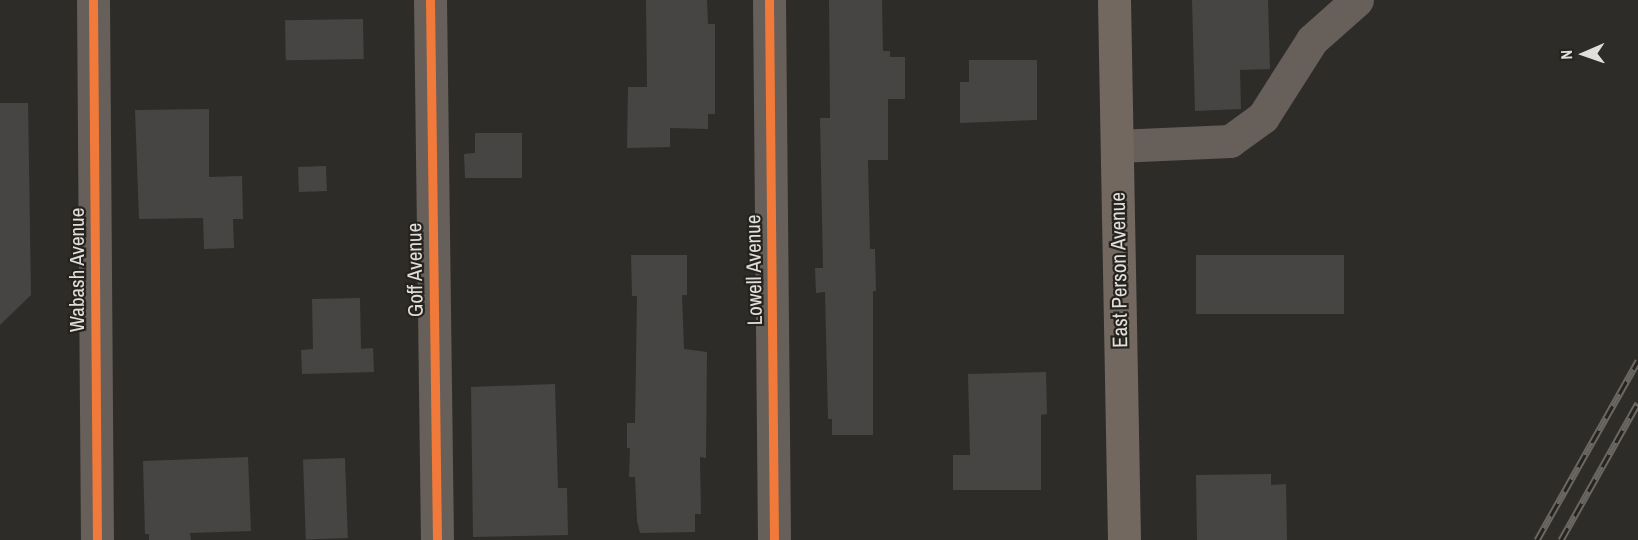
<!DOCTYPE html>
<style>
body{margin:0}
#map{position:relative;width:1638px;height:540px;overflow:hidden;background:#2e2c29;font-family:"Archivo Narrow",sans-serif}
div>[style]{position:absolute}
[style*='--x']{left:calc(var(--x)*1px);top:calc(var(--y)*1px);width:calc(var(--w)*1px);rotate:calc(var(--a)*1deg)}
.building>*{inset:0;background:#464543;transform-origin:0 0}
.minor>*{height:33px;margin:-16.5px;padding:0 16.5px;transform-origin:16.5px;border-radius:16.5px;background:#675f59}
.major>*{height:33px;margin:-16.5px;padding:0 16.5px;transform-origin:16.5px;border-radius:16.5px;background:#726860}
.rail>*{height:7px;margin-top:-3.5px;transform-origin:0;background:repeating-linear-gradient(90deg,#26231e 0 14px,#6a6662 0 28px);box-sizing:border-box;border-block:2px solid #6a6662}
.cycleway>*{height:9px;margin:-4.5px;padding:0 4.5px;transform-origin:4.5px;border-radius:4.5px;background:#f17a3a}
span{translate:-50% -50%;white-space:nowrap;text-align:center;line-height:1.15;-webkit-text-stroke:4.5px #26231e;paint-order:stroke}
.street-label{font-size:21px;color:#e1dfdb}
.north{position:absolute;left:1554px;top:24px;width:60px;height:60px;-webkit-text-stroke:4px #26231e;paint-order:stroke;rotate:268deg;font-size:16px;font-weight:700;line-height:24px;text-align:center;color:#e1dfdb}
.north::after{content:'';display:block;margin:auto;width:21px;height:27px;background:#e1dfdb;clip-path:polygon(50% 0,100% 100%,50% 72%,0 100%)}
</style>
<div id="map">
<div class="building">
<div style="clip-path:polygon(646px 0,707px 0,708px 24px,715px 24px,715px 114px,708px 114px,708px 129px,670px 128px,670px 147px,627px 148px,628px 87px,647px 87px)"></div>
<div style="clip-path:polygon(829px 0,882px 0,883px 51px,890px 51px,890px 57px,905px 57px,905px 99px,888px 99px,888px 160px,868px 160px,870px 249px,875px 249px,876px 291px,873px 291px,873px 435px,832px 435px,832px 419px,828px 419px,825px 292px,816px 293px,815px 268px,823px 268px,820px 118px,830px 118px)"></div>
<div style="clip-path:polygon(1192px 0,1268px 0,1270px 69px,1240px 70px,1241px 109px,1195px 111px)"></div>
<div style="left:363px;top:19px;width:40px;height:78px;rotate:89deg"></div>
<div style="clip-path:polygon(969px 60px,1037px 60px,1037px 120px,960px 123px,960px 82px,969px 82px)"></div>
<div style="clip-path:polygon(0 103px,28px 103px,31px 295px,0 325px)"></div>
<div style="clip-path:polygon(209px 109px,209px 177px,242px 176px,243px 219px,233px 219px,234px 248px,204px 249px,203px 218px,139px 219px,135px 110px)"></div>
<div style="clip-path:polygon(475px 133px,522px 133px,522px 178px,465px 178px,464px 154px,475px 153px)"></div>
<div style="left:326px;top:166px;width:25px;height:28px;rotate:88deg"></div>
<div style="clip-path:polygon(631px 255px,687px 255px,687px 295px,682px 295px,684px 349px,707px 352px,706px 458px,700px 457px,701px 514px,695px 514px,695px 532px,640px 533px,637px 521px,635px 477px,629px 477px,630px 448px,627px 448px,627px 423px,635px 423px,637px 296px,632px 296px)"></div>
<div style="left:1196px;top:255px;width:148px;height:59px"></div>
<div style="clip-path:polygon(360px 298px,361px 349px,373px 348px,374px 372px,302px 374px,301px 350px,313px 349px,312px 299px)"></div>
<div style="clip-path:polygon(1046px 372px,1047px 414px,1041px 415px,1041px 490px,953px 490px,953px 455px,970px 455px,968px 374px)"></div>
<div style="clip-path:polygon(555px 384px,558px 488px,567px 488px,568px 535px,473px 537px,471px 387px)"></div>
<div style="clip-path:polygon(248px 457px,251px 531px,190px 533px,191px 540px,149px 540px,149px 534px,145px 534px,143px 461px)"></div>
<div style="left:345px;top:458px;width:80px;height:42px;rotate:88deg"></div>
<div style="clip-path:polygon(1271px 474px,1271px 485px,1286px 484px,1287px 540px,1197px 540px,1196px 475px)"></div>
</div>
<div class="minor">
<div style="--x:93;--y:0;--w:540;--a:89.58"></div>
<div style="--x:430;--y:0;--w:540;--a:89.26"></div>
<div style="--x:769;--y:0;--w:540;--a:89.47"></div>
<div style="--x:1117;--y:146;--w:113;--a:-2.5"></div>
<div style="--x:1230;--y:141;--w:41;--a:-36"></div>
<div style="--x:1263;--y:117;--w:91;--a:-57.5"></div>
<div style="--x:1312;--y:40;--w:60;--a:-41.6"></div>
</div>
<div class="major">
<div style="--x:1114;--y:0;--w:540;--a:88.94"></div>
</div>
<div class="rail">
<div style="--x:1537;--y:540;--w:206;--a:-60.6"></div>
<div style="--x:1561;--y:540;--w:157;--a:-60.7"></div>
</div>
<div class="cycleway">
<div style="--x:93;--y:0;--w:540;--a:89.58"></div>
<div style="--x:430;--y:0;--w:540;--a:89.26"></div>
<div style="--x:769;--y:0;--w:540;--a:89.47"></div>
</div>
<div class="street-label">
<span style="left:77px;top:270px;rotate:-90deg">Wabash Avenue</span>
<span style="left:415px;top:270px;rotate:-91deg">Goff Avenue</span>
<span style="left:754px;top:270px;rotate:-91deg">Lowell Avenue</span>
<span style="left:1119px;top:270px;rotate:-91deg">East Person Avenue</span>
</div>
<div class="north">N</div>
</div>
